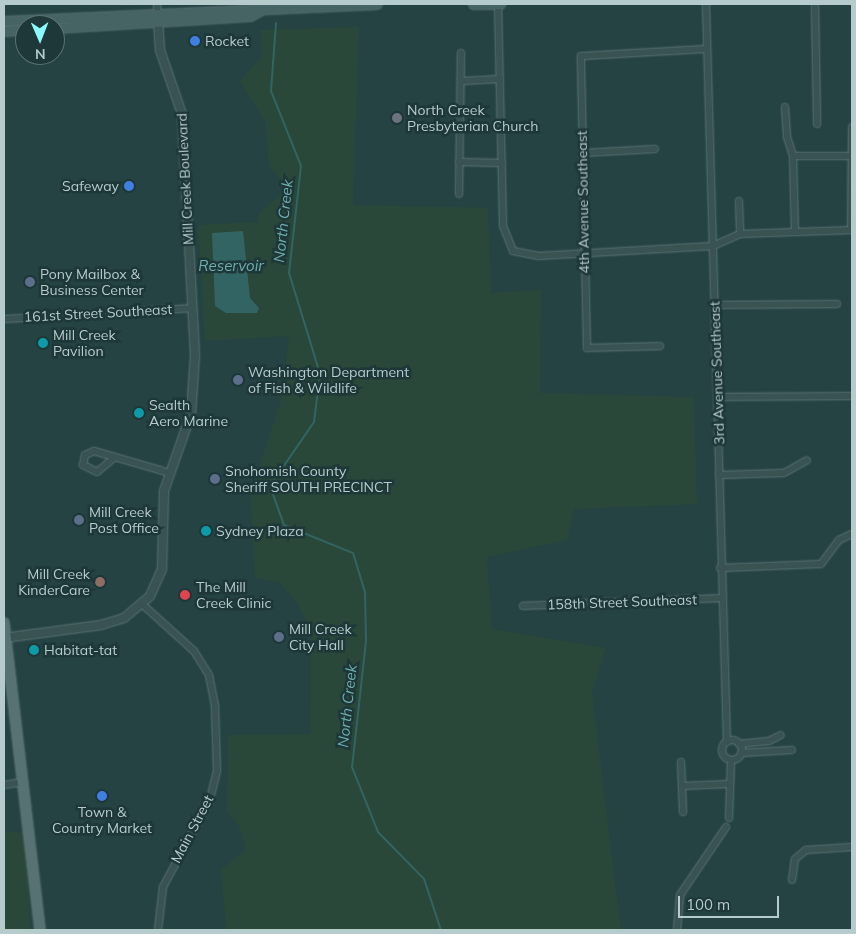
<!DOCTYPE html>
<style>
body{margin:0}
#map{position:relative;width:856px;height:934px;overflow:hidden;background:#254343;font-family:Mulish,sans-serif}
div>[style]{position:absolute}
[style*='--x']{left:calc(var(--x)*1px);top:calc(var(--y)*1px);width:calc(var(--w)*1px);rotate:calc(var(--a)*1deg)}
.green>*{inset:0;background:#2a4839}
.water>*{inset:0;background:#336464}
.stream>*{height:2px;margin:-1px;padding:0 1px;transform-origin:1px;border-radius:1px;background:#336464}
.roads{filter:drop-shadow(0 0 1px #5a7273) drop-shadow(0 0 1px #5a7273)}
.minor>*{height:6px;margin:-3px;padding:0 3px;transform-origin:3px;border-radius:3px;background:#395252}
.minor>.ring{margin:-3px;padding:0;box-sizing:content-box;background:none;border:6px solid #395252;border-radius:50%}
.tertiary>*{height:8px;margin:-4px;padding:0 4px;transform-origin:4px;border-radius:4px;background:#395252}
.secondary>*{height:9px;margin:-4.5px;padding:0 4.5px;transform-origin:4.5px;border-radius:4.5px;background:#476465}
.primary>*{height:10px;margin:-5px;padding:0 5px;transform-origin:5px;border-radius:5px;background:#577272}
.dots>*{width:14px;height:14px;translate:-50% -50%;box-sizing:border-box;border:2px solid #1e3738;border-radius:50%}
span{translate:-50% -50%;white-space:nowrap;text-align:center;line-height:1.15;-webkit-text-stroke:5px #1e3738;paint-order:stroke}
.poi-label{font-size:14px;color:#b6cbcc}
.left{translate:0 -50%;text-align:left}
.right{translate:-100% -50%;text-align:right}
.street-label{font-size:14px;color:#b6cbcc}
.water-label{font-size:15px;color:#6eadad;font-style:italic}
.frame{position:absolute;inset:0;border:5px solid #b6cbcc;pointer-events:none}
.north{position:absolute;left:15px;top:15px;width:50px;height:50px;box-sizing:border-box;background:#1e3738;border:1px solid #5b7273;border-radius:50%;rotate:179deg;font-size:14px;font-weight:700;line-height:20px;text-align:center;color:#b6cbcc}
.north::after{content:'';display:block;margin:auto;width:18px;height:22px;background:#8af8fd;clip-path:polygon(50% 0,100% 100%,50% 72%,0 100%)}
.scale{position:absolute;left:678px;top:896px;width:101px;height:22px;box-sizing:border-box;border:2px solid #b6cbcc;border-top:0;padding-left:6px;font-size:15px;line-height:18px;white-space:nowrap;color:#b6cbcc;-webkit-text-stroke:4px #1e3738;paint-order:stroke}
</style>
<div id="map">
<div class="green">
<div style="clip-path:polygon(359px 27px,353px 205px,488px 208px,491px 293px,541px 290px,540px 393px,694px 397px,697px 504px,574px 509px,567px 540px,487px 557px,492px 629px,606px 648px,592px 693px,621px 930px,227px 930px,226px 926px,221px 870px,246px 849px,239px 826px,227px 812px,228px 735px,310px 734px,311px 630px,298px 604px,279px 582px,255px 578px,250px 493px,281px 401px,289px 336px,205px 341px,198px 225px,258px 222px,258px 214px,288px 188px,269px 166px,265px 121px,240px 81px,262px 56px,260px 30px)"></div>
<div style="clip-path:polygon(4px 832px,26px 832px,30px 930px,4px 930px)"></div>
</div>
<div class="water">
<div style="clip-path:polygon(243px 231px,250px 298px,259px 308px,257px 313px,226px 313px,215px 306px,212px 233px)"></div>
</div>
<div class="stream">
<div style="--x:276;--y:23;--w:68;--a:94.2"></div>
<div style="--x:271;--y:91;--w:81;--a:68.2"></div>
<div style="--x:301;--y:166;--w:108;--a:96.4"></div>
<div style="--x:289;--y:273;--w:106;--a:72.9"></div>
<div style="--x:320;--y:374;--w:48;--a:97.1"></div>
<div style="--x:314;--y:422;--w:78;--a:124.5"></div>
<div style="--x:270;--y:486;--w:41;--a:70.3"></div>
<div style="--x:284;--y:525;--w:74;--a:22.1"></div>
<div style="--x:353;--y:553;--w:41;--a:72.9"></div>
<div style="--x:365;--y:592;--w:49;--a:88.8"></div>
<div style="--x:366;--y:641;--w:127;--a:96.3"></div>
<div style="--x:352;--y:767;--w:70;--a:68.2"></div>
<div style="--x:378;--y:832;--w:66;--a:45.6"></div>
<div style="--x:424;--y:879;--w:54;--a:71.6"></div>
</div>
<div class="roads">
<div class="minor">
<div style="--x:157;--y:4;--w:13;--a:86"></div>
<div style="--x:498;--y:4;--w:222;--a:88.7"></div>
<div style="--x:503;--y:226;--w:27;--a:68"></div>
<div style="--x:513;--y:251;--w:25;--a:11"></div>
<div style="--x:538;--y:256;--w:175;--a:-3.3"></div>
<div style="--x:713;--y:246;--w:30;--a:-24"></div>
<div style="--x:740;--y:234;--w:112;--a:-2"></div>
<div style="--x:706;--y:4;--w:738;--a:88.37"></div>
<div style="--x:815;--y:4;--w:120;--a:89"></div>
<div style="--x:462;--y:81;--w:38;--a:-3"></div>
<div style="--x:785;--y:107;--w:30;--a:86"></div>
<div style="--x:787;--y:137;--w:20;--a:72"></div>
<div style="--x:793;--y:156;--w:76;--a:88.5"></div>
<div style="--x:583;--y:153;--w:72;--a:-3.2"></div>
<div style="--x:793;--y:156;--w:56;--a:0"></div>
<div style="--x:459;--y:162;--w:43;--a:1.3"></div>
<div style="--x:459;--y:194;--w:141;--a:-89.2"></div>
<div style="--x:739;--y:201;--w:33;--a:88"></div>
<div style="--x:851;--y:230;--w:103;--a:-89.4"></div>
<div style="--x:715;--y:305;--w:122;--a:-0.5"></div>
<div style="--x:4;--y:319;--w:188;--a:-3.3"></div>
<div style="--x:660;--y:346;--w:73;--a:178.4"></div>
<div style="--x:587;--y:348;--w:292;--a:-91.2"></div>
<div style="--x:581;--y:56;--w:126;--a:-3.2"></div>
<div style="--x:718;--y:397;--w:134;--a:-0.4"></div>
<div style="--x:115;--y:457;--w:23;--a:140"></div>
<div style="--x:97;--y:472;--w:16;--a:-153"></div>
<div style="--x:83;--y:465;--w:10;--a:-79"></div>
<div style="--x:85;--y:455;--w:10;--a:-24"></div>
<div style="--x:94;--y:451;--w:69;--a:16.1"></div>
<div style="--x:160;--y:470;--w:9;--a:18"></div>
<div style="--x:719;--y:475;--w:65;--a:-1.8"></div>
<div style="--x:784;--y:473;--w:26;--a:-29"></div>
<div style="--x:720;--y:568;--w:101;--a:-2.3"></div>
<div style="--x:821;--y:564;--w:30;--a:-53"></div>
<div style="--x:839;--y:540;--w:14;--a:-25"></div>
<div style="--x:142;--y:604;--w:70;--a:42.1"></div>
<div style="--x:194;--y:651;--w:28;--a:58"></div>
<div style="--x:209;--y:675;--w:33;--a:79"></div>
<div style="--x:215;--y:707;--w:64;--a:88.2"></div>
<div style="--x:217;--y:771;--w:30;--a:104"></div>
<div style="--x:210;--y:800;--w:99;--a:118.4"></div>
<div style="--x:163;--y:887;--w:43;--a:96.6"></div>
<div style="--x:523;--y:606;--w:197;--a:-2.3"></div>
<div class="ring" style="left:722px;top:740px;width:14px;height:14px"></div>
<div style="--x:739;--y:744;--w:30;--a:-6"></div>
<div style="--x:769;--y:741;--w:13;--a:-27"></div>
<div style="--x:741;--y:753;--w:51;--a:-3.4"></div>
<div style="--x:681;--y:762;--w:50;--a:87.7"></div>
<div style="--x:4;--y:785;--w:18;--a:-9"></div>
<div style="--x:682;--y:786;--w:47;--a:-2.4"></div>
<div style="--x:729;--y:818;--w:58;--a:-88"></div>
<div style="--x:792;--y:880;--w:21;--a:-82"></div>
<div style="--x:795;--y:859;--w:14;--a:-39"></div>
<div style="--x:806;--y:850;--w:46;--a:-3.7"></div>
<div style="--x:677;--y:930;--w:35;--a:-85"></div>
<div style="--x:680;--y:895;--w:82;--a:-55.9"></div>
</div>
<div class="tertiary">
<div style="--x:4;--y:638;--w:98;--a:-7.6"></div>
<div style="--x:101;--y:625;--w:24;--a:-17"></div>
<div style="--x:124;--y:618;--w:34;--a:-40"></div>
<div style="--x:150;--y:596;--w:30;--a:-66"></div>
<div style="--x:162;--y:569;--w:78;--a:-88.5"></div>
<div style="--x:164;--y:491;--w:82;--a:-70.7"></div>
<div style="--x:191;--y:414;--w:59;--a:-86.1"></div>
<div style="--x:195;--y:355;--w:241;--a:-93.1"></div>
<div style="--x:182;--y:114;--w:68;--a:-109"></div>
<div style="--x:160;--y:50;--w:29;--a:-94"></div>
</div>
<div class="secondary">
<div style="--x:473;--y:4;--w:27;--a:0"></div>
<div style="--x:4;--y:21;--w:373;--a:-2.6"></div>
<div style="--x:55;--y:28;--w:195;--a:-3.5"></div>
<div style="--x:250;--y:16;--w:13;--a:-29"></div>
<div style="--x:4;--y:31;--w:21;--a:-5"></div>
</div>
<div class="primary">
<div style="--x:4;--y:623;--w:309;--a:83.3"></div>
</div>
</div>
<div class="dots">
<div style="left:195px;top:41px;background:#3f7fe0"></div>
<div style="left:397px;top:118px;background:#6b7280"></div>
<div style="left:129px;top:186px;background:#3f7fe0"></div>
<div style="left:30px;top:282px;background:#5c6f8a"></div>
<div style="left:43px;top:343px;background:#0f9aa8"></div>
<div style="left:238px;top:380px;background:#5c6f8a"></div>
<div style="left:139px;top:413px;background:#0f9aa8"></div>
<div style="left:215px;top:479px;background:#5c6f8a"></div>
<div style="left:79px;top:520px;background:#5c6f8a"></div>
<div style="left:206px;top:531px;background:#0f9aa8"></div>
<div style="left:100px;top:582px;background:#8d6e63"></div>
<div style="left:185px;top:595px;background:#e0444e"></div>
<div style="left:279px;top:637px;background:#5c6f8a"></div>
<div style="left:34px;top:650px;background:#0f9aa8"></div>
<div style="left:102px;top:796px;background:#3f7fe0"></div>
</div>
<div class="poi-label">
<span class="left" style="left:205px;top:41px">Rocket</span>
<span class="left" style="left:407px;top:118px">North Creek<br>Presbyterian Church</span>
<span class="right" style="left:119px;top:186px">Safeway</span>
<span class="left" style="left:40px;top:282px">Pony Mailbox &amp;<br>Business Center</span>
<span class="left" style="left:53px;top:343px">Mill Creek<br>Pavilion</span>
<span class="left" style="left:248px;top:380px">Washington Department<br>of Fish &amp; Wildlife</span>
<span class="left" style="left:149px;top:413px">Sealth<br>Aero Marine</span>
<span class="left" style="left:225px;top:479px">Snohomish County<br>Sheriff SOUTH PRECINCT</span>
<span class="left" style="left:89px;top:520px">Mill Creek<br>Post Office</span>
<span class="left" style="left:216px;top:531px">Sydney Plaza</span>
<span class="right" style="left:90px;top:582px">Mill Creek<br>KinderCare</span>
<span class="left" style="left:196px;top:595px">The Mill<br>Creek Clinic</span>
<span class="left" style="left:289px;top:637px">Mill Creek<br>City Hall</span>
<span class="left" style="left:44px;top:650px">Habitat-tat</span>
<span style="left:102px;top:820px">Town &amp;<br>Country Market</span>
</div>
<div class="street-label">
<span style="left:185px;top:179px;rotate:-93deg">Mill Creek Boulevard</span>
<span style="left:583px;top:202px;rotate:-91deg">4th Avenue Southeast</span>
<span style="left:98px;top:313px;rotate:-3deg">161st Street Southeast</span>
<span style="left:717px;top:373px;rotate:-92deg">3rd Avenue Southeast</span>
<span style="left:622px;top:602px;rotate:-2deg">158th Street Southeast</span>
<span style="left:192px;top:829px;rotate:-62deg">Main Street</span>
</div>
<div class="water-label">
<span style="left:283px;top:221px;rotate:-84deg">North Creek</span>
<span style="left:231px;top:266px">Reservoir</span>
<span style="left:347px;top:706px;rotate:-84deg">North Creek</span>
</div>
<div class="frame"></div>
<div class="north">N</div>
<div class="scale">100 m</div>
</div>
